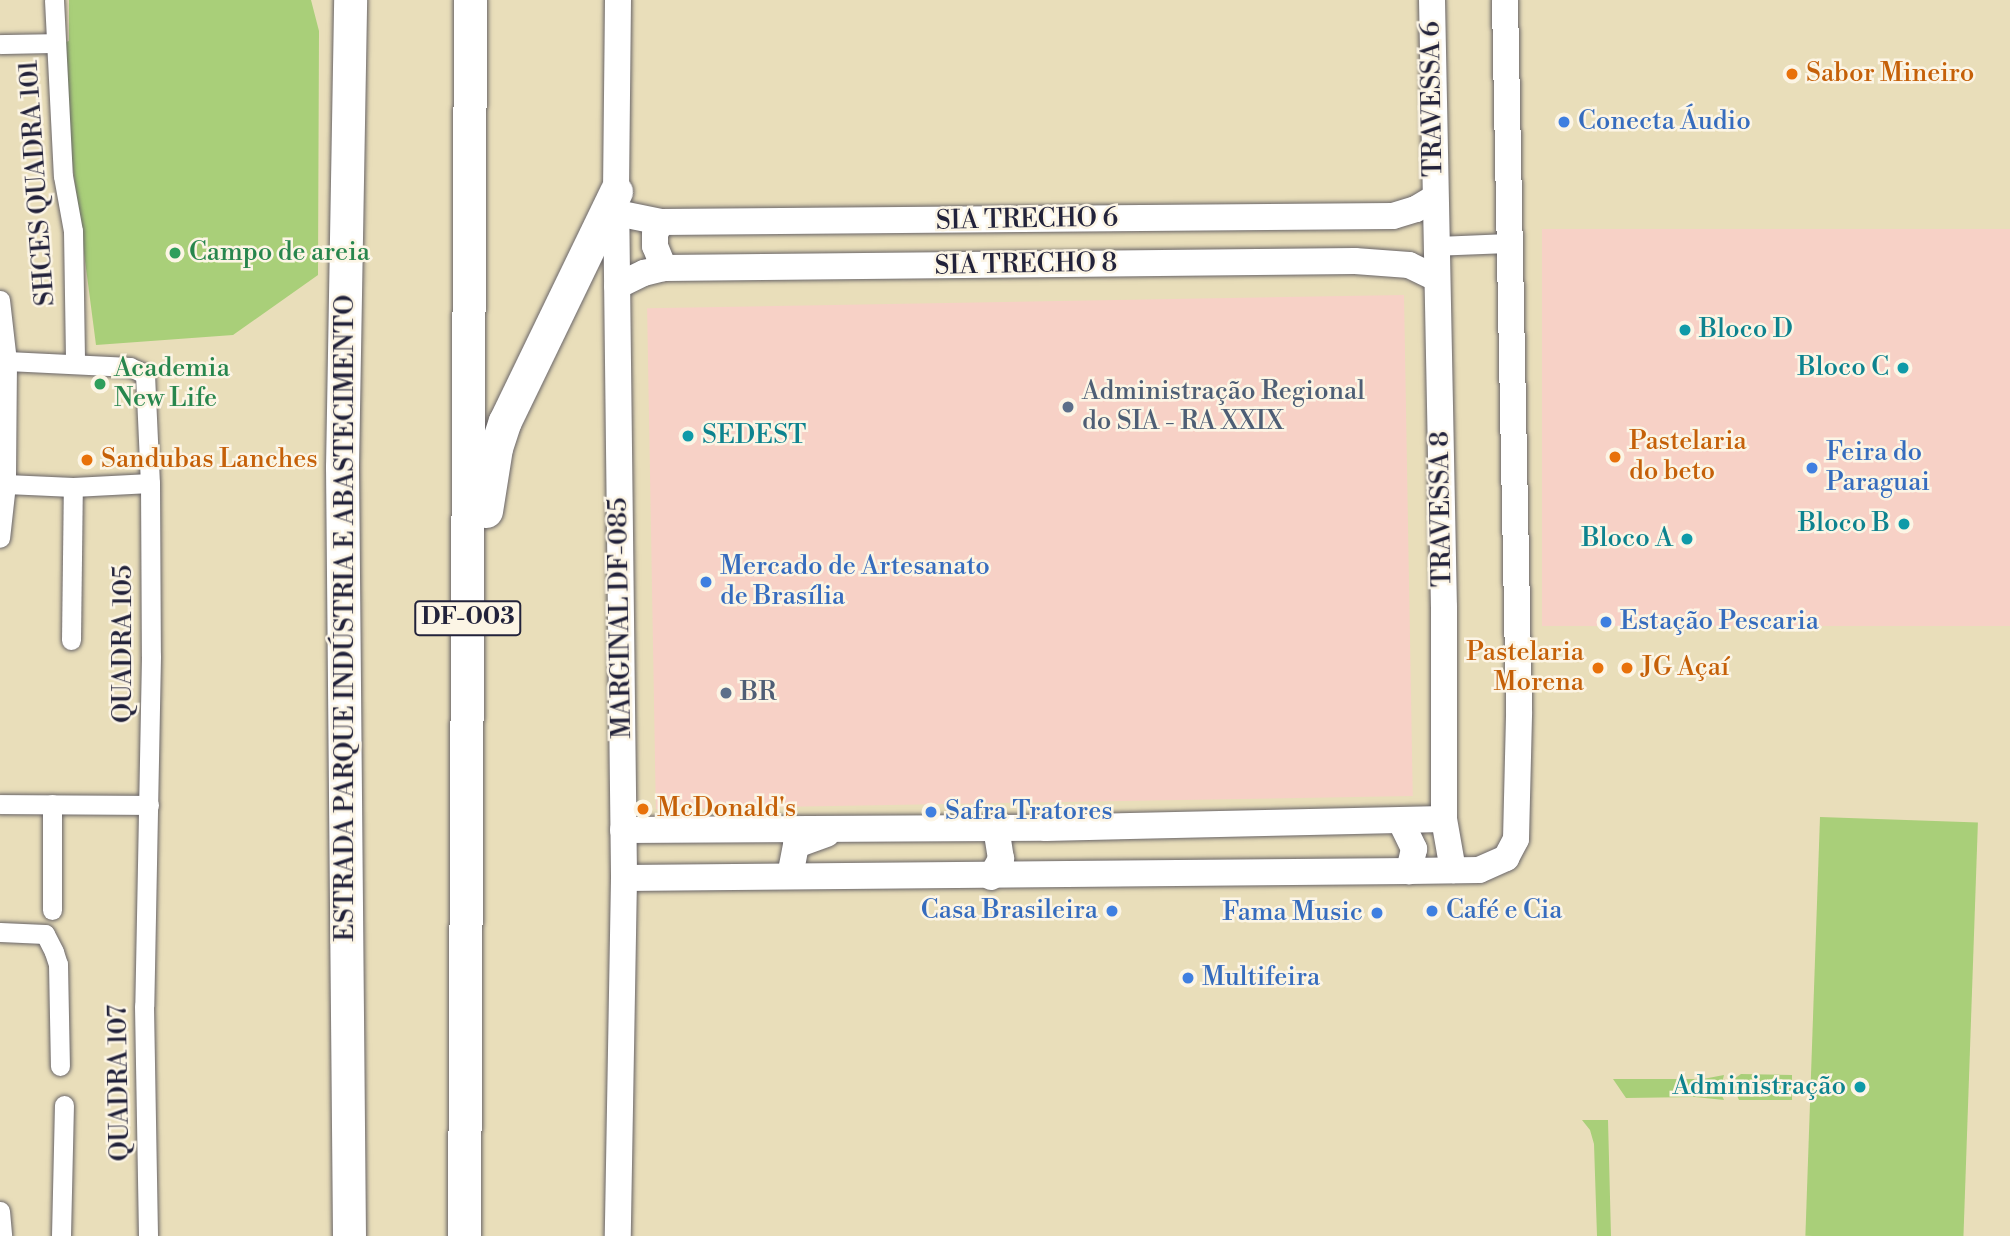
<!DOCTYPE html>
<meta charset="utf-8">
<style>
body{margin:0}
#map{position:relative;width:2010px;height:1236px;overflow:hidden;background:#e9deba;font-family:"Libre Bodoni",serif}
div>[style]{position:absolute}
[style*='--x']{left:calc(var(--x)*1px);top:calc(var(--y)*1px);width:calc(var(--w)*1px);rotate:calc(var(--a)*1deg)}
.built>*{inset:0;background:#f7d1c6;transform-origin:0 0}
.green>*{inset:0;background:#a9cf79;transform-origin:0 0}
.roads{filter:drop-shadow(0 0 2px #686467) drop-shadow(0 0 2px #686467)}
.street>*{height:19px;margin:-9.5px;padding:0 9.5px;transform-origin:9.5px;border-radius:9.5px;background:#fff}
.secondary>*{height:26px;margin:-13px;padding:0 13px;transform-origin:13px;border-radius:13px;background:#fff}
.highway>*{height:33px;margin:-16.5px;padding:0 16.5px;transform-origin:16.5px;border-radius:16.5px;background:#fff}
.dots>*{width:19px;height:19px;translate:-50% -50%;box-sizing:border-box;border:4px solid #fcf5e5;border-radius:50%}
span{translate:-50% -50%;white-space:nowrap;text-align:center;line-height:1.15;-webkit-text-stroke:5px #fcf5e5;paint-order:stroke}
.shield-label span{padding:2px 5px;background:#fcf5e5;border:2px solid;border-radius:5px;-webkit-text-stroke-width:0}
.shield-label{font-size:24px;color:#22223b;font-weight:700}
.food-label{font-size:26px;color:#c56008}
.left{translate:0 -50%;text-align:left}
.right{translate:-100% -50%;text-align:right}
.street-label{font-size:26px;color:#22223b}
.shop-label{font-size:26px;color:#366cbe}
.leisure-label{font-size:26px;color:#27864d}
.culture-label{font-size:26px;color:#0d838f}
.service-label{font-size:26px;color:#4e5e75}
</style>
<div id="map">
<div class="built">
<div style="left:2010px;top:229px;width:397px;height:468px;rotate:90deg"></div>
<div style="left:1404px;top:295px;width:501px;height:757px;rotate:89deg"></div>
</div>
<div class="green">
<div style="clip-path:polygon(69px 0,311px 0,319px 31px,318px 275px,233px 335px,96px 345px,57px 45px,69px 41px)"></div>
<div style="left:1820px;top:817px;width:158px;height:419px;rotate:2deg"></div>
<div style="clip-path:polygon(1741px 1074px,1792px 1075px,1792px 1100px,1739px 1100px,1733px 1086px,1734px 1079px)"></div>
<div style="clip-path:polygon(1724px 1075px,1720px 1091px,1724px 1100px,1695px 1097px,1626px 1098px,1613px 1079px,1703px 1079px)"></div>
<div style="clip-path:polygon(1582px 1120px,1608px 1120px,1611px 1236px,1597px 1236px,1594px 1144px,1590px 1130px)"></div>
</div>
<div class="roads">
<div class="street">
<div style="--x:54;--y:0;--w:176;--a:87.1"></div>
<div style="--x:63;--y:176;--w:56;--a:79.7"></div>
<div style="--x:73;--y:231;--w:131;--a:89.1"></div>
<div style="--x:0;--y:44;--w:55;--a:-1"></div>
<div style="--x:1435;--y:246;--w:76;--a:-2.3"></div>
<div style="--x:0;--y:300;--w:61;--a:83.5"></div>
<div style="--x:7;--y:361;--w:123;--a:90.5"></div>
<div style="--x:6;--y:484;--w:54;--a:96.3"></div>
<div style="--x:7;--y:361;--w:123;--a:2.8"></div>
<div style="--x:130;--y:367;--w:17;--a:25"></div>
<div style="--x:145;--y:374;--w:109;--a:87.4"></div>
<div style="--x:150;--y:483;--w:173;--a:89.7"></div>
<div style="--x:151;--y:656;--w:350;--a:91.1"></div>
<div style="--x:144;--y:1006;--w:230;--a:89"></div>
<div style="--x:6;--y:484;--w:67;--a:2.6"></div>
<div style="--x:73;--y:487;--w:77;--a:-3"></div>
<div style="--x:71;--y:640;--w:153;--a:-89.3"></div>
<div style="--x:0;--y:804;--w:149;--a:0.4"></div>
<div style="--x:52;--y:910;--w:106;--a:-90"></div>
<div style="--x:0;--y:932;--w:45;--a:2.5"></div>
<div style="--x:45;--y:934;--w:20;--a:63"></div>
<div style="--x:54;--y:952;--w:13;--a:72"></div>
<div style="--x:58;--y:964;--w:102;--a:88.9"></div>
<div style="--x:0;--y:1211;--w:25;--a:85"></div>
<div style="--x:61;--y:1236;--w:131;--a:-88.7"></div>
</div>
<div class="secondary">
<div style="--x:618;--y:0;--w:191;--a:90.6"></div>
<div style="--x:616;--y:191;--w:687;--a:89.33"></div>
<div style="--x:624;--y:878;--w:358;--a:91"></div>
<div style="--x:1432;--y:0;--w:607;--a:88.87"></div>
<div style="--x:1444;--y:607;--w:212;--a:90"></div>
<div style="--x:1444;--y:819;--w:52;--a:80"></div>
<div style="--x:617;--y:213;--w:45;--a:11.6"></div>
<div style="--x:661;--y:222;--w:732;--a:-0.47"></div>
<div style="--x:1393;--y:216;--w:24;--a:-17"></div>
<div style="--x:1416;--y:209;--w:21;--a:-31"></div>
<div style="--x:661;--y:222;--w:13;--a:117"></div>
<div style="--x:655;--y:234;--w:12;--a:90"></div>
<div style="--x:655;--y:246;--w:24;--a:68"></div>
<div style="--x:617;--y:286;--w:30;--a:-26"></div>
<div style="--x:644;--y:273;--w:21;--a:-14"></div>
<div style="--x:664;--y:268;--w:691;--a:-0.58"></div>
<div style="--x:1355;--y:261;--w:54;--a:4.2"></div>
<div style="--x:1409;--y:265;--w:30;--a:26"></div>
<div style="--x:1401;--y:822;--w:30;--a:64"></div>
<div style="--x:1414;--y:849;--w:23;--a:103"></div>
<div style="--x:623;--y:830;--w:423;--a:-0.3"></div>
<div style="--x:1046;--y:828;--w:398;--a:-1.3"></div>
<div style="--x:790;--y:876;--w:32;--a:-79"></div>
<div style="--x:796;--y:845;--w:33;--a:-20"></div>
<div style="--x:991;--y:877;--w:21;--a:-61"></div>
<div style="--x:1001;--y:859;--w:32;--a:-99"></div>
<div style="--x:624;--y:878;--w:785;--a:-0.51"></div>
<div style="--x:1409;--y:871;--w:70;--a:-0.8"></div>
<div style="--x:1479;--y:870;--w:30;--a:-24"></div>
<div style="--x:1506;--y:858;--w:21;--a:-62"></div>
<div style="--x:1516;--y:839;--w:127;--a:-88.6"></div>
<div style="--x:1519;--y:712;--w:712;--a:-91.13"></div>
</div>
<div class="highway">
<div style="--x:486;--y:511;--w:64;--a:-81"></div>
<div style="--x:496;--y:448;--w:28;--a:-72"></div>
<div style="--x:505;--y:421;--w:255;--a:-64.2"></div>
<div style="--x:349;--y:1236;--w:769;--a:-90.52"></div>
<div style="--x:342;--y:467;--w:467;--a:-89"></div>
<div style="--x:464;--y:1236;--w:1236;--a:-89.72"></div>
</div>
</div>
<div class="dots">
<div style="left:1792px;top:74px;background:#e8710a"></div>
<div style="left:1564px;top:122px;background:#3f7fe0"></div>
<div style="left:175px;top:253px;background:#2e9e5b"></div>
<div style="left:1685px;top:330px;background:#0f9aa8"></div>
<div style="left:1903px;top:368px;background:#0f9aa8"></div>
<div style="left:100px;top:384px;background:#2e9e5b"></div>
<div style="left:1068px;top:407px;background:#5c6f8a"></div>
<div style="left:688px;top:436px;background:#0f9aa8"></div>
<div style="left:1615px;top:457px;background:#e8710a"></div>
<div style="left:87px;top:460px;background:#e8710a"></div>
<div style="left:1812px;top:468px;background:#3f7fe0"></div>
<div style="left:1904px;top:524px;background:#0f9aa8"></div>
<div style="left:1687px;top:539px;background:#0f9aa8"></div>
<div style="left:706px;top:582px;background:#3f7fe0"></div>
<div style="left:1606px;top:622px;background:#3f7fe0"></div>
<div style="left:1598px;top:668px;background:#e8710a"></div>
<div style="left:1627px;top:668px;background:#e8710a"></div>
<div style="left:726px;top:693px;background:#5c6f8a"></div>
<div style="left:643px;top:809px;background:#e8710a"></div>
<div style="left:931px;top:812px;background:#3f7fe0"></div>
<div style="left:1112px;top:911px;background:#3f7fe0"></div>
<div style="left:1432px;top:911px;background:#3f7fe0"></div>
<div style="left:1377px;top:913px;background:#3f7fe0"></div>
<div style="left:1188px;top:978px;background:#3f7fe0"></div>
<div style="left:1860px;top:1087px;background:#0f9aa8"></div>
</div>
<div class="shield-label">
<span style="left:468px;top:618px">DF-003</span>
</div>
<div class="food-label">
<span class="left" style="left:1806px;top:74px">Sabor Mineiro</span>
<span class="left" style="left:1629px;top:457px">Pastelaria<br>do beto</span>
<span class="left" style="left:101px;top:460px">Sandubas Lanches</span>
<span class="right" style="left:1584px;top:668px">Pastelaria<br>Morena</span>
<span class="left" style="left:1641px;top:668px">JG Açaí</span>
<span class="left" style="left:657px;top:809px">McDonald's</span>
</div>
<div class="street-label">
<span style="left:1433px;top:99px;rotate:-91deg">TRAVESSA 6</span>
<span style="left:38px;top:183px;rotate:-94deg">SHCES QUADRA 101</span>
<span style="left:1027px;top:220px;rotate:-1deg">SIA TRECHO 6</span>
<span style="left:1026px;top:265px;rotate:-1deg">SIA TRECHO 8</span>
<span style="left:1442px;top:509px;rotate:-91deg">TRAVESSA 8</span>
<span style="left:346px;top:618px;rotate:-90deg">ESTRADA PARQUE INDÚSTRIA E ABASTECIMENTO</span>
<span style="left:621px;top:618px;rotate:-91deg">MARGINAL DF-085</span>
<span style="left:124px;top:644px;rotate:-90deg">QUADRA 105</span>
<span style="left:120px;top:1083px;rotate:-91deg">QUADRA 107</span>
</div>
<div class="shop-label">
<span class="left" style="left:1578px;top:122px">Conecta Áudio</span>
<span class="left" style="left:1826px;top:468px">Feira do<br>Paraguai</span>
<span class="left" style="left:720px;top:582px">Mercado de Artesanato<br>de Brasília</span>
<span class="left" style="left:1620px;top:622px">Estação Pescaria</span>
<span class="left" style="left:945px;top:812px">Safra Tratores</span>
<span class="right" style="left:1098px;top:911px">Casa Brasileira</span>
<span class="left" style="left:1446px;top:911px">Café e Cia</span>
<span class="right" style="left:1363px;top:913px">Fama Music</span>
<span class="left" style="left:1202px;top:978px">Multifeira</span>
</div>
<div class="leisure-label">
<span class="left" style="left:189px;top:253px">Campo de areia</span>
<span class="left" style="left:114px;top:384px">Academia<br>New Life</span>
</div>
<div class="culture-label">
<span class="left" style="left:1699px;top:330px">Bloco D</span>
<span class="right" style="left:1889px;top:368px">Bloco C</span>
<span class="left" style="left:702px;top:436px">SEDEST</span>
<span class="right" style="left:1890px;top:524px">Bloco B</span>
<span class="right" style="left:1673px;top:539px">Bloco A</span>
<span class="right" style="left:1846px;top:1087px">Administração</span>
</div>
<div class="service-label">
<span class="left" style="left:1082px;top:407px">Administração Regional<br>do SIA - RA XXIX</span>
<span class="left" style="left:740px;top:693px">BR</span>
</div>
</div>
